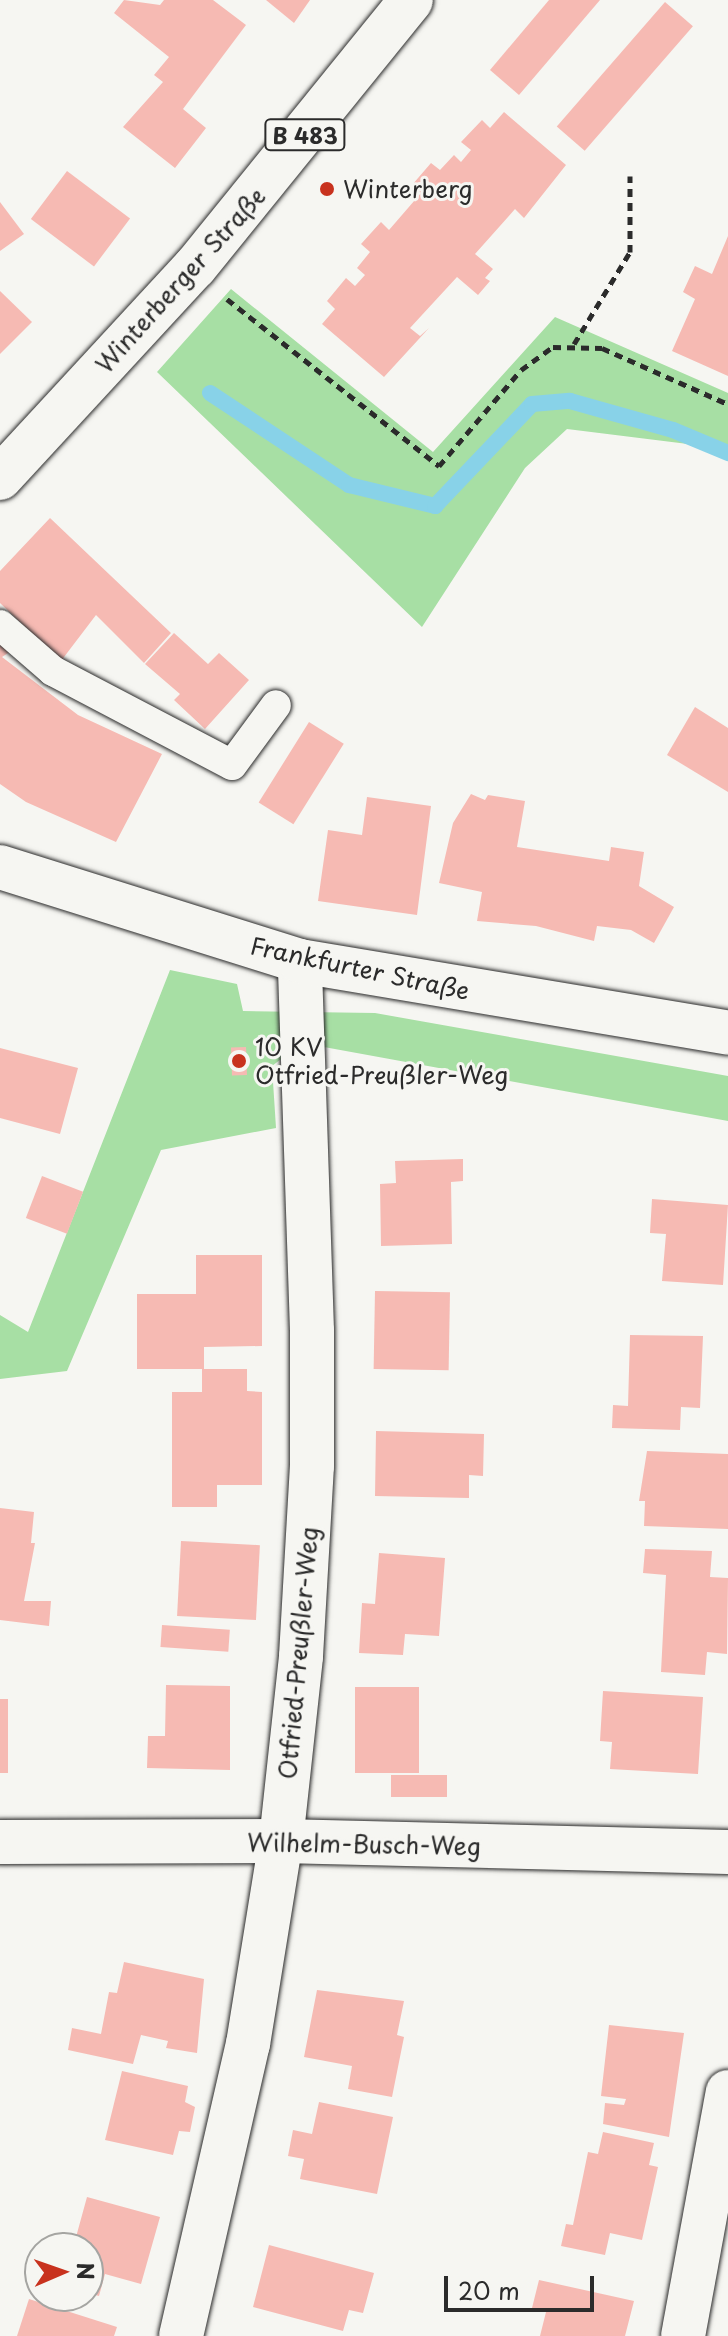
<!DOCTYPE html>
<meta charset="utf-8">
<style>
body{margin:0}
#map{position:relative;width:728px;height:2336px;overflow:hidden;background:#f6f6f2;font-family:"Playpen Sans",sans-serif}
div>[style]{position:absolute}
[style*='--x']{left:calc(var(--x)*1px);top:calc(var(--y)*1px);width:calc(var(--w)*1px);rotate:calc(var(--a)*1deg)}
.green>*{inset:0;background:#a7dfa4}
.stream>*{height:16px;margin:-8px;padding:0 8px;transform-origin:8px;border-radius:8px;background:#88d2e8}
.building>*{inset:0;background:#f6bab3;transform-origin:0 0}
.path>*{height:5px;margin-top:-2.5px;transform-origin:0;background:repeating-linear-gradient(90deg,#2b2b2b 0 8px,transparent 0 14px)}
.roads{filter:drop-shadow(0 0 2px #2b2b2b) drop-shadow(0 0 2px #2b2b2b)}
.service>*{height:30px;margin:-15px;padding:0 15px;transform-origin:15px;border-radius:15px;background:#f6f6f2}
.minor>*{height:44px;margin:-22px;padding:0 22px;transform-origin:22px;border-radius:22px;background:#f6f6f2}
.secondary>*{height:44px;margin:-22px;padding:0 22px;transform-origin:22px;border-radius:22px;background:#f6f6f2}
.primary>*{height:44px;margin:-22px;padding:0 22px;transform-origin:22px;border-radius:22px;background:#f6f6f2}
.dots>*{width:22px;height:22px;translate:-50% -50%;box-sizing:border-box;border:4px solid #f6f6f2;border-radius:50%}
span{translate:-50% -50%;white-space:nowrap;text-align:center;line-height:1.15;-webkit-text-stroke:6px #f6f6f2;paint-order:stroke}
.shield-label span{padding:2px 6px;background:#f6f6f2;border:2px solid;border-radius:6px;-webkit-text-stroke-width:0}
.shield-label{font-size:22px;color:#2b2b2b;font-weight:700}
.poi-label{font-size:24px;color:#2b2b2b}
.left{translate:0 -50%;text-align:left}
.street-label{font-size:24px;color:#2b2b2b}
.north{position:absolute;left:24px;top:2232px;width:80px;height:80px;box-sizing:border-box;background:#f6f6f2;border:2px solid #a5a5a2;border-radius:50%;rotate:88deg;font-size:22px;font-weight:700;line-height:32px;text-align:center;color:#2b2b2b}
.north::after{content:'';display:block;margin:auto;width:28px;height:36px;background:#c8321e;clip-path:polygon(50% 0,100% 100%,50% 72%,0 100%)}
.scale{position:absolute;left:444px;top:2276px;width:150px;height:36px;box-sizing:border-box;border:4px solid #2b2b2b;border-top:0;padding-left:10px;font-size:24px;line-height:28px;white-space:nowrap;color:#2b2b2b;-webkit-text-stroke:6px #f6f6f2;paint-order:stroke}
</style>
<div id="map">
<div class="green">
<div style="clip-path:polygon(231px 289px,433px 452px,555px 317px,728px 393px,728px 449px,567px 429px,525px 468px,422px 627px,157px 372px)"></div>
<div style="clip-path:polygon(170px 970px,237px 984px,243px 1011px,375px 1013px,728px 1076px,728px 1121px,302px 1043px,272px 1066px,276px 1128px,161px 1150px,67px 1371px,0 1379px,0 1315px,28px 1332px)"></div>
</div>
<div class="stream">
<div style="--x:210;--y:393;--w:167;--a:33.5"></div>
<div style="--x:349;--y:485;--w:89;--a:13.7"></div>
<div style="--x:435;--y:506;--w:141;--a:-46.4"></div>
<div style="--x:532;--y:404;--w:38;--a:-5"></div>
<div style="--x:570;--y:401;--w:107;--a:15.7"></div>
<div style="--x:673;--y:430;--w:60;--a:22.7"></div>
</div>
<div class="building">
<div style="clip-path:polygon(124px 0,160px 5px,164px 0,213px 0,246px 25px,183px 109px,206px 128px,175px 168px,123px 127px,163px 82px,154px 75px,169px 57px,114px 13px)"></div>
<div style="clip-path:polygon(266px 0,310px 0,294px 23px)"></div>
<div style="clip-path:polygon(549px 0,600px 0,519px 95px,490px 70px)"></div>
<div style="left:665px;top:2px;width:37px;height:165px;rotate:41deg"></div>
<div style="clip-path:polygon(504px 112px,566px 165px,524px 218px,515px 209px,475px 254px,493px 269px,485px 278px,490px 281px,478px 295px,457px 277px,410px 328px,420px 336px,429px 328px,384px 377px,322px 324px,335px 309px,327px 301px,346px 278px,355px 286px,365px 275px,357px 268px,370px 252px,361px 244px,381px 222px,389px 230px,421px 193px,412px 185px,431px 163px,440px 170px,454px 155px,461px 162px,471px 150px,461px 142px,482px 120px,490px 128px)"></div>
<div style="left:67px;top:171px;width:79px;height:60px;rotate:37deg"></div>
<div style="clip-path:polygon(0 202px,24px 234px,0 251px)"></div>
<div style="clip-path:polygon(728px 236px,728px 376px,672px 351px,695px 299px,683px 292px,695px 266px,712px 274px)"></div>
<div style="clip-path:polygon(0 291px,32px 322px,0 354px)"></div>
<div style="clip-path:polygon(50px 518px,171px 633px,144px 663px,96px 615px,61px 661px,0 603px,0 571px)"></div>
<div style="clip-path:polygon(174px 633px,208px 664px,219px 653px,249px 680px,205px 729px,174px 700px,180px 694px,145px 664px)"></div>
<div style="clip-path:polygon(0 641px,11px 651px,2px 657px,78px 715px,162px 754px,116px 842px,26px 802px,0 784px)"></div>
<div style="clip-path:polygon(695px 707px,728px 728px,728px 792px,667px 755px)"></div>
<div style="left:309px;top:722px;width:41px;height:95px;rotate:32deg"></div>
<div style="clip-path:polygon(471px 794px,485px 800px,488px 795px,525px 801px,517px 847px,609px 861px,611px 847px,644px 852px,639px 886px,674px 907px,654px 943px,631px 930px,597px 926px,594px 941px,536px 926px,477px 921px,482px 892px,439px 883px,453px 823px)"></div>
<div style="clip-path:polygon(367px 797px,431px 806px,417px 915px,318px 901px,328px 830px,362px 835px)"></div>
<div style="left:246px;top:1047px;width:28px;height:15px;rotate:88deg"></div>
<div style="clip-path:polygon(0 1048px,78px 1068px,60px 1134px,0 1118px)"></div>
<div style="clip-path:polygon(463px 1159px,463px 1181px,451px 1182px,452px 1244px,381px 1246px,380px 1184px,396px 1183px,395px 1161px)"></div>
<div style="left:42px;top:1176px;width:44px;height:45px;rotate:21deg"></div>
<div style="clip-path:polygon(652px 1199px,728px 1205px,723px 1285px,662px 1281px,666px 1234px,650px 1233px)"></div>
<div style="clip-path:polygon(196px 1255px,262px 1255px,262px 1346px,204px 1347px,204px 1369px,247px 1369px,247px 1391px,262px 1392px,262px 1485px,217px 1485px,217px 1507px,172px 1507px,172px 1392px,202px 1392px,202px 1369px,137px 1369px,137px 1294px,196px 1294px)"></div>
<div style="left:375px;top:1291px;width:75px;height:78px;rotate:1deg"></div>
<div style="clip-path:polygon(630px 1335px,703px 1336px,700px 1408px,681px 1407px,680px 1430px,612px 1428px,613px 1405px,628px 1406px)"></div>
<div style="clip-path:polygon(376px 1431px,484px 1434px,483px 1476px,469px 1475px,469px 1498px,375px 1496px)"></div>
<div style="clip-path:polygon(647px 1451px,728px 1454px,728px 1529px,644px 1526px,645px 1501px,639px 1501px)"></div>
<div style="clip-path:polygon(0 1508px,34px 1512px,31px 1543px,35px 1543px,24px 1601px,51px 1601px,49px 1626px,0 1620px)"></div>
<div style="left:181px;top:1541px;width:79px;height:75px;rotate:3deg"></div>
<div style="clip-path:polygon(645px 1549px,712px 1551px,710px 1577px,728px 1578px,727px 1654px,707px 1652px,705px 1675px,661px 1672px,666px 1575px,643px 1573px)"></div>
<div style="clip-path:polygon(379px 1553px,445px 1558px,439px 1636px,405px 1634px,403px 1655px,359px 1653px,362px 1603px,375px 1604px)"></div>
<div style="left:162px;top:1625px;width:68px;height:22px;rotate:4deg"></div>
<div style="clip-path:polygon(166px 1685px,230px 1686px,230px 1770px,147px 1768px,148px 1736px,165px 1736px)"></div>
<div style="left:355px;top:1687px;width:64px;height:86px"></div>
<div style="clip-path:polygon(603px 1691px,703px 1697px,698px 1774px,610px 1769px,612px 1742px,600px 1741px)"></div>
<div style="left:0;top:1699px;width:8px;height:74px"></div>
<div style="left:391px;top:1775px;width:56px;height:22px"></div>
<div style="clip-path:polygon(124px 1962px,204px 1979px,197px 2053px,166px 2048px,168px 2041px,141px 2035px,133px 2064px,68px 2050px,72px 2028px,101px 2034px,109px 1992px,117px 1993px)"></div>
<div style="clip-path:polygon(317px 1990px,404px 2001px,397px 2035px,404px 2037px,392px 2097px,348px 2089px,352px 2066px,304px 2057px)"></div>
<div style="clip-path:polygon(609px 2025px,684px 2033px,669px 2137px,603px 2124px,605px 2103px,624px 2105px,626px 2099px,601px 2096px)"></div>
<div style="clip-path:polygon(122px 2071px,188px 2086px,185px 2102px,195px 2107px,190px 2132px,179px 2131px,173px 2155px,105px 2140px)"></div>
<div style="clip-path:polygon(319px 2102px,393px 2117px,377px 2194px,300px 2179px,304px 2159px,288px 2156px,293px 2130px,312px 2134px)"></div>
<div style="clip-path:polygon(603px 2132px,654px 2143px,649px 2165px,658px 2167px,642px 2240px,610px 2233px,605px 2255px,561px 2246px,566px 2224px,573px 2225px,588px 2152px,598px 2154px)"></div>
<div style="clip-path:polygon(87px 2197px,160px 2217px,141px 2284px,105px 2274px,99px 2296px,88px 2293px,88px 2248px,73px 2248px)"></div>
<div style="clip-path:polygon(269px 2245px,374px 2273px,363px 2313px,349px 2310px,343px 2331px,253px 2307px)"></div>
<div style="clip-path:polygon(539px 2280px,634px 2301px,625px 2336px,540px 2336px,546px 2312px,532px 2308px)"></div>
<div style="clip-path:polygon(29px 2299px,117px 2327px,114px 2336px,17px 2336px)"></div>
</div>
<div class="path">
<div style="--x:227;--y:299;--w:270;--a:38.2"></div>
<div style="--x:439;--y:466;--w:126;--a:-49.5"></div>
<div style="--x:521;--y:370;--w:39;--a:-36"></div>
<div style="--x:553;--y:347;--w:49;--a:1.2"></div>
<div style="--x:602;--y:348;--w:138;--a:24"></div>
<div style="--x:574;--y:344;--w:108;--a:-58.7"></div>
<div style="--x:630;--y:252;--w:76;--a:-90"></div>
</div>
<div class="roads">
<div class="service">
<div style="--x:0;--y:625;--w:70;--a:41"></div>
<div style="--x:53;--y:671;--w:202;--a:27.7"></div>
<div style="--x:232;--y:765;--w:74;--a:-53.7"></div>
</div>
<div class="minor">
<div style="--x:0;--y:1842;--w:281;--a:-0.2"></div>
<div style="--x:281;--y:1841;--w:447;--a:1.4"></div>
<div style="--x:181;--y:2336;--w:300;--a:-77.1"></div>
<div style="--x:248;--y:2044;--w:206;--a:-80.8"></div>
<div style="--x:281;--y:1841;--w:186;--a:-83.8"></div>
<div style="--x:301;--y:1656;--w:190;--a:-86.7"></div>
<div style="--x:312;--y:1466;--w:135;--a:-90"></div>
<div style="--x:312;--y:1331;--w:370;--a:-91.9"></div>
<div style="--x:683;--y:2336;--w:248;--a:-79.6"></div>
</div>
<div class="secondary">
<div style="--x:0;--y:867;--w:314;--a:17.4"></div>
<div style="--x:300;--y:961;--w:434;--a:9.5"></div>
</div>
<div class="primary">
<div style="--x:0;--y:478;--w:287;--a:-47.3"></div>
<div style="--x:195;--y:267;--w:343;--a:-51"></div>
</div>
</div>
<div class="dots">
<div style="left:327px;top:189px;background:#c8321e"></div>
<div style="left:239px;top:1061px;background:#c8321e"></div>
</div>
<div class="shield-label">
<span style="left:305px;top:135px">B 483</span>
</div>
<div class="poi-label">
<span class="left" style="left:343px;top:189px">Winterberg</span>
<span class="left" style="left:255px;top:1061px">10 KV<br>Otfried-Preußler-Weg</span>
</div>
<div class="street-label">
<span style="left:180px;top:280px;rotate:-48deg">Winterberger Straße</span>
<span style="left:360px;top:968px;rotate:12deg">Frankfurter Straße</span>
<span style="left:298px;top:1653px;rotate:-85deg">Otfried-Preußler-Weg</span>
<span style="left:364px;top:1844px;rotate:1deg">Wilhelm-Busch-Weg</span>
</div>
<div class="north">N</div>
<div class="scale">20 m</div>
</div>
